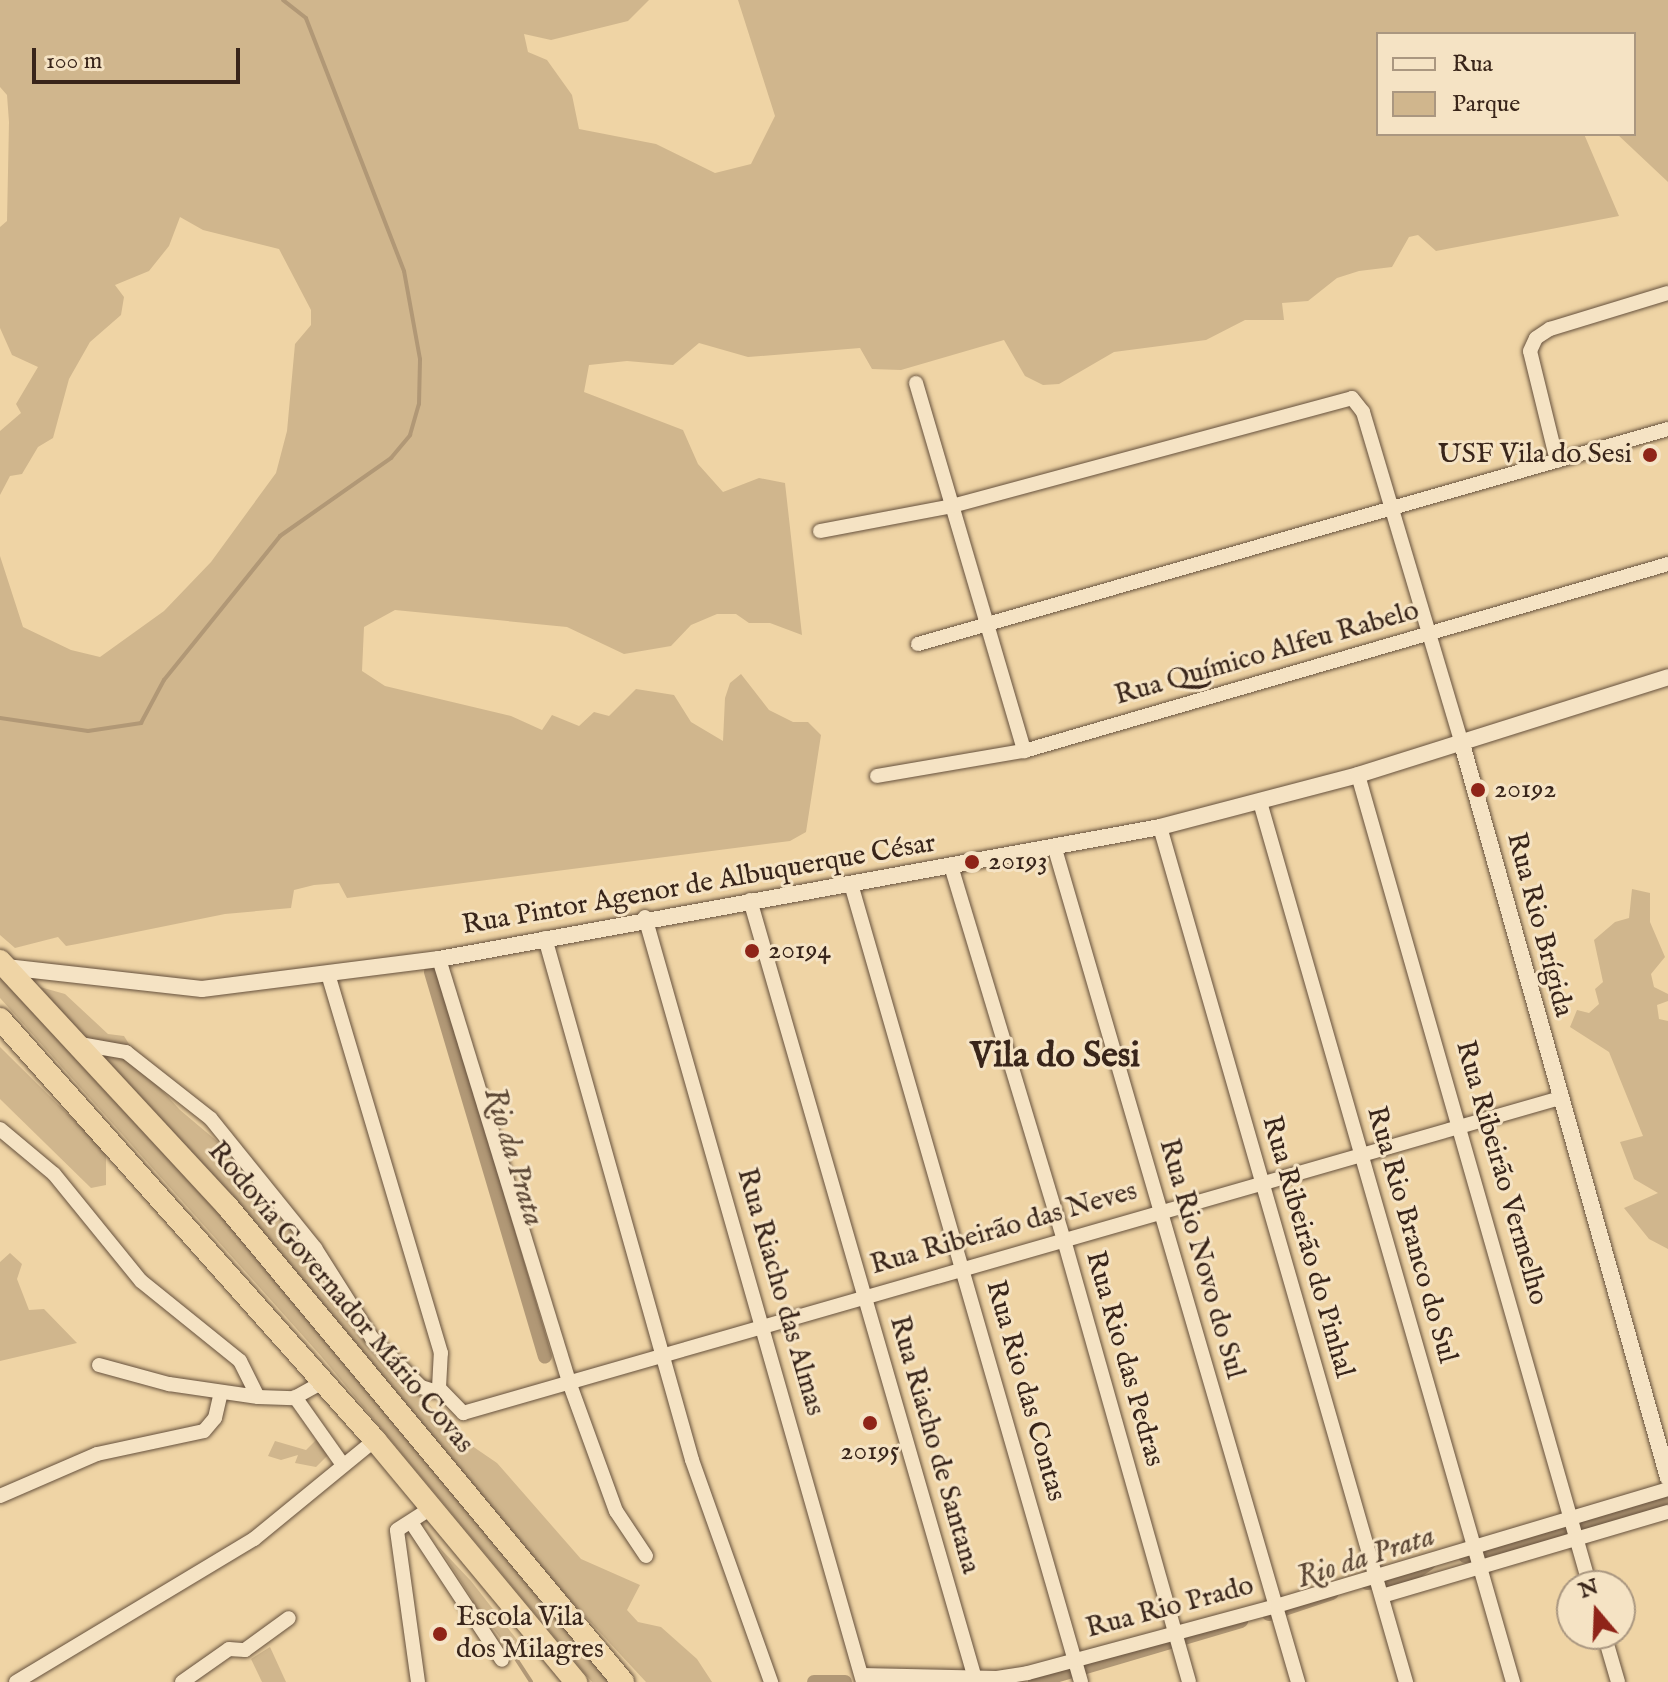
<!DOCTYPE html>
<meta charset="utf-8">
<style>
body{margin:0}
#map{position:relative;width:1668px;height:1682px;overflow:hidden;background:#efd4a5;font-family:"IM FELL English",serif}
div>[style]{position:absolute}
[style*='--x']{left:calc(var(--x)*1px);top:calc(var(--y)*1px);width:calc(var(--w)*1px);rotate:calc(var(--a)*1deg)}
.green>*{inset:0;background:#d0b68d}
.stream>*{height:4px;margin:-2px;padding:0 2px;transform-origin:2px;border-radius:2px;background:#b19876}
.canal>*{height:14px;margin:-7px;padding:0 7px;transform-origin:7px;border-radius:7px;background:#b19876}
.roads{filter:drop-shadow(0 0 2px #66513d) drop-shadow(0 0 2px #66513d)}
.minor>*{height:14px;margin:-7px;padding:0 7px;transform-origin:7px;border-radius:7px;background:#f5e3c4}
.tertiary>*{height:16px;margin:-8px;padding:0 8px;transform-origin:8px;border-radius:8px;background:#f5e3c4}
.trunk>*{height:22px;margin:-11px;padding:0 11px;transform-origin:11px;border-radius:11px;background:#efd4a5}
.dots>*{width:22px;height:22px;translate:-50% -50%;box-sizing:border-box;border:4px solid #f5e3c4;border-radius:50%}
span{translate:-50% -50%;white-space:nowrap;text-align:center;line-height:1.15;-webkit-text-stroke:6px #f5e3c4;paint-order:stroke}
.poi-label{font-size:28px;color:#39251a}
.right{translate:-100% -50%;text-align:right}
.left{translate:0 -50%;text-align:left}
.street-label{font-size:28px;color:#39251a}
.water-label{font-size:30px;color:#5d4836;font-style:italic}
.district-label{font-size:36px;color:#39251a;font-weight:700}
.legend{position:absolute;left:1376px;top:32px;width:260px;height:104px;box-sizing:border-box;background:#f5e3c4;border:2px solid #aa9780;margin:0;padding:10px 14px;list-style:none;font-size:24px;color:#39251a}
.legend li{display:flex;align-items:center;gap:16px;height:40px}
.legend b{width:40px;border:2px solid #aa9780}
.north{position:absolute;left:1556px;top:1570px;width:80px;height:80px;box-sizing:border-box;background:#f5e3c4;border:2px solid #aa9780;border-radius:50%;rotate:341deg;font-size:22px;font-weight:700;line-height:32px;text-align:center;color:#39251a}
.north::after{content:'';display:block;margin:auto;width:28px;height:36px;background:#8f2418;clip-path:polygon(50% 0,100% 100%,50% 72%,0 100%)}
.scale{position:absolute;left:32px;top:48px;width:208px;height:36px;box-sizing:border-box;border:4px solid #39251a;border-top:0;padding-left:10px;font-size:24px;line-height:28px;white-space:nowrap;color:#39251a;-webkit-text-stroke:6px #f5e3c4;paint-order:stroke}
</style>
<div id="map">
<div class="green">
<div style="clip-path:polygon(0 0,649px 0,628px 21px,551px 40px,524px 34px,528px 52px,547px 60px,572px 95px,579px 129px,656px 144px,715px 173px,751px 164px,775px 116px,738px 0,1668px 0,1668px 182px,1617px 134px,1634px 134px,1634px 34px,1378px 34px,1378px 134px,1584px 134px,1619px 216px,1436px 251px,1418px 235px,1409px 237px,1392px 267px,1359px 271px,1337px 278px,1308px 301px,1282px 303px,1284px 320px,1245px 320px,1206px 340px,1114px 352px,1059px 384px,1043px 385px,1025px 376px,1004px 340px,901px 370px,872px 369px,860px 348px,748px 357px,699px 343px,673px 365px,627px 361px,589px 365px,584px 392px,683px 430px,698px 464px,723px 492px,759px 478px,785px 483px,802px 635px,770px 623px,749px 623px,736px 614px,717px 614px,691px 625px,671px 646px,624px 654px,567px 627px,395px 610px,364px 627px,362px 671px,385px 686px,511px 716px,542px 730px,552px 715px,579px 726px,594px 712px,609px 716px,636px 689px,674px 695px,691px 722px,723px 741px,725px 698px,730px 683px,741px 674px,769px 710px,793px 722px,808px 722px,821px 735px,806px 832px,790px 841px,347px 898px,339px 883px,314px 885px,294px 890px,291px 908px,225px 914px,77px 944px,66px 946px,58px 937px,15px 948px,0 935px,0 556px,23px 627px,71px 650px,100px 657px,164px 611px,211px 562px,276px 473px,287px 431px,295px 344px,311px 325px,311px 310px,279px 249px,203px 230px,180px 217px,169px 246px,149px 271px,115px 285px,124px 297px,121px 315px,90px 342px,69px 379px,53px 438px,38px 447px,22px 474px,10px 476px,0 495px,0 431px,21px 413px,16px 404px,38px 367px,12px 355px,0 328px,0 227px,7px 221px,9px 122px,7px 95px,0 87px)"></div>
<div style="clip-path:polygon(1632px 889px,1650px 893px,1650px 922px,1665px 957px,1651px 974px,1654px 987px,1668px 994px,1668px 1001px,1657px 1005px,1659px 1019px,1668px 1021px,1668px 1249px,1649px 1239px,1624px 1208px,1658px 1193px,1634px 1179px,1620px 1142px,1643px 1136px,1609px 1052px,1570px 1027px,1577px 1010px,1589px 1013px,1599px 1004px,1595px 989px,1603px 982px,1594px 940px,1615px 922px,1629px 918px)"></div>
<div style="clip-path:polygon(0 963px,119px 1091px,615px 1682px,592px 1682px,321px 1356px,0 998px)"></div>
<div style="clip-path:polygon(40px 987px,65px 994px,108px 1034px,124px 1036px,149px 1076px,180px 1110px,250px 1169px,378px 1350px,459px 1437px,497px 1463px,581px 1559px,640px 1585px,627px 1610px,638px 1622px,661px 1627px,697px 1659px,712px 1682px,646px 1682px,518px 1544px)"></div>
<div style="clip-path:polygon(0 1047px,106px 1152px,106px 1185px,91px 1188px,0 1099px)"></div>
<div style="clip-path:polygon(10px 1253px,22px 1264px,17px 1279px,29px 1310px,44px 1309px,77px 1343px,0 1361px,0 1262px)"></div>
<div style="clip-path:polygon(318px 1438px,329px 1454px,316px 1467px,295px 1463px,298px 1455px,281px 1460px,268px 1456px,275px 1441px,306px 1450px)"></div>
<div style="clip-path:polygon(438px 1546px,471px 1581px,522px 1646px,511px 1652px,481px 1612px,468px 1611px,473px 1600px)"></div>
<div style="clip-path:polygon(270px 1647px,286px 1682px,262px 1682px,251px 1659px)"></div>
</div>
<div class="stream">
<div style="--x:0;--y:718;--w:89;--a:8.4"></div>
<div style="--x:88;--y:731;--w:54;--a:-8.6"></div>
<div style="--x:141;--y:723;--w:49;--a:-61.9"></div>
<div style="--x:164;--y:680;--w:185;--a:-51.1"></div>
<div style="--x:280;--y:536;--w:136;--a:-35.1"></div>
<div style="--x:391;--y:458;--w:30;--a:-50"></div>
<div style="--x:410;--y:435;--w:32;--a:-74"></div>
<div style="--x:419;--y:404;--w:45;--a:-88.7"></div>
<div style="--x:420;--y:359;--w:89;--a:-100.3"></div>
<div style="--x:404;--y:271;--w:271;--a:-111.2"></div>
<div style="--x:306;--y:18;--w:29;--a:-142"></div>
<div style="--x:513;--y:1654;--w:33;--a:57"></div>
</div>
<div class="canal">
<div style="--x:431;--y:972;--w:401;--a:73.5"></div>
<div style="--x:1465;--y:1556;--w:210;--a:-15.2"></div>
<div style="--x:1367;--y:1583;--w:42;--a:-8.1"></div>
<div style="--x:1409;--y:1577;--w:24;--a:-35"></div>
<div style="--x:1269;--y:1614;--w:66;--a:-18.4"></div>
<div style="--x:814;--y:1682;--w:31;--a:0"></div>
<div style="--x:1035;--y:1682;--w:215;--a:-16.5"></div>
</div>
<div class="roads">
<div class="minor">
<div style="--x:916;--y:383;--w:384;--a:73.6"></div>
<div style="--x:1557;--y:461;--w:113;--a:-103.8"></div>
<div style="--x:1530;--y:351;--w:14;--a:-65"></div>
<div style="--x:1536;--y:338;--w:17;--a:-33"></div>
<div style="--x:1550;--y:329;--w:123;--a:-17"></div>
<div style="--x:820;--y:531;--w:134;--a:-10.7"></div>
<div style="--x:952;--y:506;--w:414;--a:-15.1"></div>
<div style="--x:1352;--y:398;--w:18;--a:52"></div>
<div style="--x:1363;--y:412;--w:346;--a:73.4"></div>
<div style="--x:918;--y:644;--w:780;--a:-16"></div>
<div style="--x:1358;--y:775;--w:844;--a:74.04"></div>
<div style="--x:877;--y:776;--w:149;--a:-9.7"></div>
<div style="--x:1024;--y:751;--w:671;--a:-16.19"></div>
<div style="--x:1260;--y:802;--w:916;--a:73.96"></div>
<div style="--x:1160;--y:827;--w:890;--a:73.95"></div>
<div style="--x:1055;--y:849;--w:868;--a:73.74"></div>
<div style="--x:951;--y:866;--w:391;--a:73.2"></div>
<div style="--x:1064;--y:1240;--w:459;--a:74.2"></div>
<div style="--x:851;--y:884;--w:830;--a:73.92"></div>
<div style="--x:750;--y:900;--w:814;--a:73.88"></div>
<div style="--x:645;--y:917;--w:795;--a:74.09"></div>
<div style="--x:545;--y:938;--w:542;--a:74.27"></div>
<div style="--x:692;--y:1460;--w:236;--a:70.4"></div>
<div style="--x:439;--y:959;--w:443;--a:72.9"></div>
<div style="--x:569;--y:1382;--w:137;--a:70"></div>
<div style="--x:616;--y:1511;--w:54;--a:56.3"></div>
<div style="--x:80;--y:1044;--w:47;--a:9.9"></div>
<div style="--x:126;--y:1052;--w:108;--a:38.2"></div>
<div style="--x:211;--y:1119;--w:166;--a:51.1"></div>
<div style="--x:315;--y:1248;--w:107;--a:57.7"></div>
<div style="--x:372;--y:1338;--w:69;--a:45"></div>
<div style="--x:421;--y:1387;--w:14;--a:17"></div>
<div style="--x:434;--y:1391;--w:6;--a:-31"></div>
<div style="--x:439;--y:1388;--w:35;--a:-87"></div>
<div style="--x:441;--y:1353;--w:396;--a:-106.6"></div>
<div style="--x:0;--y:1129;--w:70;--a:39.8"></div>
<div style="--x:54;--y:1174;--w:138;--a:50.9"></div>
<div style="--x:141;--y:1281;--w:127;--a:38.9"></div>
<div style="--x:240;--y:1361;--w:40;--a:63.4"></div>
<div style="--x:99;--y:1365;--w:73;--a:15.2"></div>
<div style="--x:169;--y:1384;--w:90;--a:8.3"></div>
<div style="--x:258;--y:1397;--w:36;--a:2"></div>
<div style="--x:294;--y:1398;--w:33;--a:-29"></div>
<div style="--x:439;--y:1388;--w:35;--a:46"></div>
<div style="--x:463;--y:1413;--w:1141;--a:-16.02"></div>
<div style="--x:295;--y:1397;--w:83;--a:54.8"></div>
<div style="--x:0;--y:1496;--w:106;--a:-23.4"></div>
<div style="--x:97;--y:1454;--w:109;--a:-12.1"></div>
<div style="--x:204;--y:1431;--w:17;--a:-50"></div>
<div style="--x:215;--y:1418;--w:26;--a:-77"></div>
<div style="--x:411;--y:1522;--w:165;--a:56.6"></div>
<div style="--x:1382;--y:1596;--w:298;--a:-16.4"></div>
<div style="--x:1604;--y:1634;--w:50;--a:73.7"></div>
<div style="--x:862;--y:1675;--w:135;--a:1.3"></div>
<div style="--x:997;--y:1678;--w:31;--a:-9"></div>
<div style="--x:1028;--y:1673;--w:257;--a:-15.1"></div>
<div style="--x:1276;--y:1606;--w:409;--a:-16.6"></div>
<div style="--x:16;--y:1682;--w:278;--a:-31"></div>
<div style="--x:254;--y:1539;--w:156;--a:-39.3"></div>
<div style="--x:182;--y:1682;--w:57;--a:-35.1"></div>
<div style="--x:229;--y:1649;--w:16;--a:4"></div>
<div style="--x:245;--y:1650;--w:54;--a:-36"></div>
<div style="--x:418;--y:1682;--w:153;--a:-97.9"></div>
<div style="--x:397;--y:1530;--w:40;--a:-32.9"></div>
</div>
<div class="tertiary">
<div style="--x:1462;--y:744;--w:762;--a:74.32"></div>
<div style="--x:6;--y:967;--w:197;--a:6.4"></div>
<div style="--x:202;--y:989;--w:239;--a:-7.2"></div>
<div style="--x:439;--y:959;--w:733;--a:-10.37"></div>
<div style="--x:1160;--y:827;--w:205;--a:-14.7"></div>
<div style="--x:1358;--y:775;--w:325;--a:-17.5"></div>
</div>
<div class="trunk">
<div style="--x:0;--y:961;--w:334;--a:47.2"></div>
<div style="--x:227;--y:1206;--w:619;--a:50.24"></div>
<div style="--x:0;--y:1019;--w:564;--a:48.31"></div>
<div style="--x:375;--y:1440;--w:315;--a:50.3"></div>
</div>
</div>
<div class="dots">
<div style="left:1650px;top:455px;background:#8f2418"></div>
<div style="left:1478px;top:790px;background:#8f2418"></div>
<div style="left:972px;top:862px;background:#8f2418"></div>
<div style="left:752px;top:951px;background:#8f2418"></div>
<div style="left:870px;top:1423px;background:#8f2418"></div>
<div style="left:440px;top:1634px;background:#8f2418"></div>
</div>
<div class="poi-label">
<span class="right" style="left:1632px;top:455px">USF Vila do Sesi</span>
<span class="left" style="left:1494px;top:790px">20192</span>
<span class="left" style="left:988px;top:862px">20193</span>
<span class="left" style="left:768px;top:951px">20194</span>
<span style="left:870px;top:1452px">20195</span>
<span class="left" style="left:456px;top:1634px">Escola Vila<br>dos Milagres</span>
</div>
<div class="street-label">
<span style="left:1267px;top:654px;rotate:-16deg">Rua Químico Alfeu Rabelo</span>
<span style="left:699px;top:885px;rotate:-10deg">Rua Pintor Agenor de Albuquerque César</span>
<span style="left:1539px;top:925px;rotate:75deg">Rua Rio Brígida</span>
<span style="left:1501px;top:1173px;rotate:74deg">Rua Ribeirão Vermelho</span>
<span style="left:1004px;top:1229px;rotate:-16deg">Rua Ribeirão das Neves</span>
<span style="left:1411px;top:1235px;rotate:74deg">Rua Rio Branco do Sul</span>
<span style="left:1307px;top:1247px;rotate:74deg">Rua Ribeirão do Pinhal</span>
<span style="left:1201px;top:1259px;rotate:74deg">Rua Rio Novo do Sul</span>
<span style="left:780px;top:1292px;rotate:74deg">Rua Riacho das Almas</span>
<span style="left:340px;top:1298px;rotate:50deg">Rodovia Governador Mário Covas</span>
<span style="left:1124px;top:1359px;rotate:74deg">Rua Rio das Pedras</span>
<span style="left:1025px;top:1391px;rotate:74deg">Rua Rio das Contas</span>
<span style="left:934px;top:1445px;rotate:74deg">Rua Riacho de Santana</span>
<span style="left:1170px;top:1608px;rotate:-15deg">Rua Rio Prado</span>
</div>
<div class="water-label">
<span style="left:513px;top:1157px;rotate:73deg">Rio da Prata</span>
<span style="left:1366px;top:1558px;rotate:-18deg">Rio da Prata</span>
</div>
<div class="district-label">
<span style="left:1055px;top:1057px">Vila do Sesi</span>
</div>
<ul class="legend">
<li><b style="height:10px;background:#f5e3c4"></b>Rua</li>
<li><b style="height:22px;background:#d0b68d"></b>Parque</li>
</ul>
<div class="north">N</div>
<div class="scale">100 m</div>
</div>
